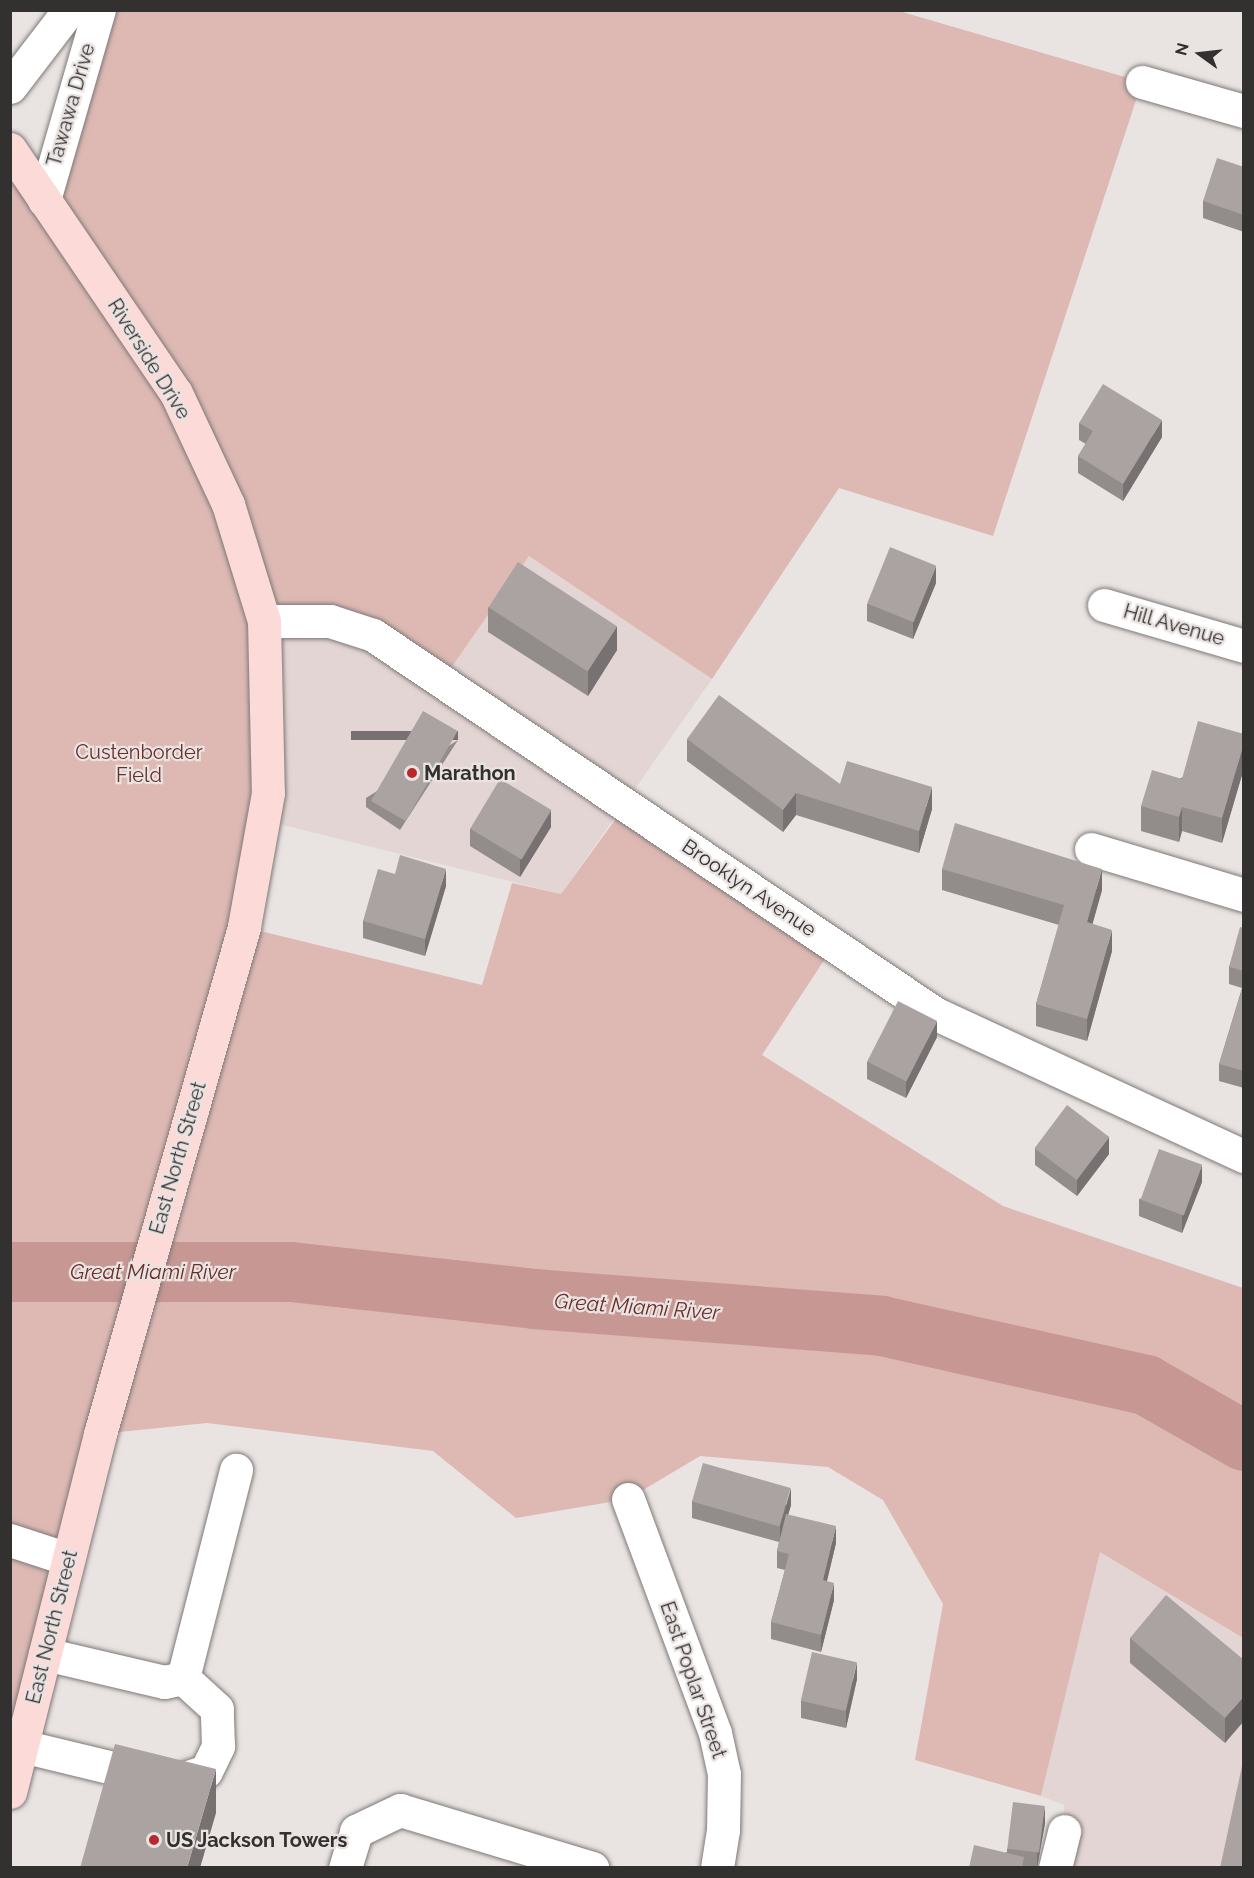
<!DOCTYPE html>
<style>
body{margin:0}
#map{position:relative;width:1254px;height:1878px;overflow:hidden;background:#e9e3e2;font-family:Raleway,sans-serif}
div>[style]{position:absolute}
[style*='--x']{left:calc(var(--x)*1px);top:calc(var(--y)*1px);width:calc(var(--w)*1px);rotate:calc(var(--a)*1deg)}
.built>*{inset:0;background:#e3d5d3}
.green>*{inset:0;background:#deb9b4}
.river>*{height:60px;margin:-30px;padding:0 30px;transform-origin:30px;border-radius:30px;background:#c79893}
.roads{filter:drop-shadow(0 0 2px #7f7978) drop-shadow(0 0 2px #7f7978)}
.minor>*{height:33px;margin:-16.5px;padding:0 16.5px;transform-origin:16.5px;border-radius:16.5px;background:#fff}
.major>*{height:33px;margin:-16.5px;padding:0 16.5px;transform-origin:16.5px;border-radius:16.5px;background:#fcdad7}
.wall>*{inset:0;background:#928c8b}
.shaded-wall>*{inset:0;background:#777271;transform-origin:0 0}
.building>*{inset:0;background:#aaa3a2;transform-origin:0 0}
.dots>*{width:16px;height:16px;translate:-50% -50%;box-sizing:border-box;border:3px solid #e9e3e2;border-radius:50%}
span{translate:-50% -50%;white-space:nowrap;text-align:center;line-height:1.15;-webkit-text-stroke:4.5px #e9e3e2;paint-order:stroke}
.street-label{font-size:20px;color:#333030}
.park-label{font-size:20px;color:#6a2e2a}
.poi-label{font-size:20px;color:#333030;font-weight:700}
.left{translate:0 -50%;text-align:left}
.water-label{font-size:21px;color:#6a2e2a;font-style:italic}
.frame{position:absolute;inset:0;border:12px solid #333030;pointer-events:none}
.north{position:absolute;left:1170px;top:24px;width:60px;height:60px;-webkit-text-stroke:4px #e9e3e2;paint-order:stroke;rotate:285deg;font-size:16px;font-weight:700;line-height:24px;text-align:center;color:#333030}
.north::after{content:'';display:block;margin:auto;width:21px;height:27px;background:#333030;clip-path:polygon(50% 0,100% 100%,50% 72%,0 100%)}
</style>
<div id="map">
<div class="built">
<div style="clip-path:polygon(529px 556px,712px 679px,561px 894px,263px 820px,264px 621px,330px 621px,442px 681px)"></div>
<div style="clip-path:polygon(1100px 1551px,1243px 1638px,1243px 1867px,1055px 1867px,1064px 1831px,1064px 1805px,1041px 1796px)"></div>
</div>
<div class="green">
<div style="clip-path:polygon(99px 11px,899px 11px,1142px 82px,993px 536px,839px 488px,712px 679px,529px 556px,442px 681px,373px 635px,264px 621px,244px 927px,482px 985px,512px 883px,561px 894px,626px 805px,834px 945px,762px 1055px,1003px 1206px,1243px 1288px,1243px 1638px,1100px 1552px,1041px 1796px,915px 1760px,943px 1604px,883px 1500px,828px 1467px,700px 1456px,628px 1499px,516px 1518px,433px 1451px,207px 1423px,100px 1434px,11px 1792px,11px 149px,44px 200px)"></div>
</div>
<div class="river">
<div style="--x:10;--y:1272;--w:281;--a:0"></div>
<div style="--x:291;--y:1272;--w:244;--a:6.3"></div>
<div style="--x:534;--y:1299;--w:349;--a:4.4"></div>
<div style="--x:882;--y:1326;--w:271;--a:12.6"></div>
<div style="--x:1146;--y:1385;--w:113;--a:29.7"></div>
</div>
<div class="roads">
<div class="minor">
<div style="--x:1142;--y:82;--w:106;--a:15.9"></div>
<div style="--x:10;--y:87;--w:97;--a:-52.5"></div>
<div style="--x:44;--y:200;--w:198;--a:-73.9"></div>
<div style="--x:1104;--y:605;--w:146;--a:16.3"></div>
<div style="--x:264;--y:621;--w:66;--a:0"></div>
<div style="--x:330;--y:621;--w:45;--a:18"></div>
<div style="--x:373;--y:635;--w:679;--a:33.95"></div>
<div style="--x:936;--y:1014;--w:339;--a:24.8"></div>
<div style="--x:1091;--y:849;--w:160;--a:16.7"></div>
<div style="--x:628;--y:1499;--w:250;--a:69.6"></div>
<div style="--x:715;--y:1733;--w:42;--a:77.6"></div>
<div style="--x:724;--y:1774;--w:56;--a:91"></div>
<div style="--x:723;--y:1830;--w:38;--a:99"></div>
<div style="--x:10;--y:1540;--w:61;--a:18.1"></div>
<div style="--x:45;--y:1654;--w:122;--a:13.2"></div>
<div style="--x:164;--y:1682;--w:19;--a:-12"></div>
<div style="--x:183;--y:1678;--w:215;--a:-75.7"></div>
<div style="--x:22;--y:1746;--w:128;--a:13.6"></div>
<div style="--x:182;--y:1779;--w:25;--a:-18"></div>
<div style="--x:206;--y:1771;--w:28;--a:-64"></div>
<div style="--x:218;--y:1746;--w:37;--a:-92"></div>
<div style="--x:217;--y:1709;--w:46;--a:-137.6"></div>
<div style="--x:345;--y:1868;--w:39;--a:-73"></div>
<div style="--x:356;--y:1831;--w:49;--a:-25.5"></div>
<div style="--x:400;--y:1810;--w:201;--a:16.8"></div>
<div style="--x:1055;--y:1868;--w:38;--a:-76"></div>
</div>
<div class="major">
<div style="--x:10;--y:149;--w:295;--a:55.8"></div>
<div style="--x:176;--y:393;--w:123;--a:64.9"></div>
<div style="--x:228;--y:504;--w:122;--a:72.9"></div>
<div style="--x:264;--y:621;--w:172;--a:88.7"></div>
<div style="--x:268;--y:793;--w:136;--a:100.2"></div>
<div style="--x:244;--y:927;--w:527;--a:105.86"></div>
<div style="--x:100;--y:1434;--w:369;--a:104.1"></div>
</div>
</div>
<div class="wall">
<div style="clip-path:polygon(1244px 167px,1244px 232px,1203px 218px,1203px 201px)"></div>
<div style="clip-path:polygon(1079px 423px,1162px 437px,1123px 501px,1078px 473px,1078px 456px,1086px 444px,1079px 440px)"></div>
<div style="clip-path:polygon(936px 583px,913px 639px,867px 621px,867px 604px)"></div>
<div style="clip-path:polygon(488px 607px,617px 650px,588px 696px,488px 632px)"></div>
<div style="clip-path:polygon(1244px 734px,1244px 768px,1222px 843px,1182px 831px,1179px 842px,1141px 831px,1141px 806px)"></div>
<div style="clip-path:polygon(687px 739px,840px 784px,932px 809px,919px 853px,796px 815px,783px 832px,687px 761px)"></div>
<div style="clip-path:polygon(458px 740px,400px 830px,366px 807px,366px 798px)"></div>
<div style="clip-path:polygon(551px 827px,520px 877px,470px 846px,470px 829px)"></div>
<div style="clip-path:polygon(942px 869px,1102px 890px,1092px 924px,1112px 951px,1087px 1041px,1036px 1026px,1036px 1004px,1059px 925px,942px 890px)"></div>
<div style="clip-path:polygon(395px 874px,446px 886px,425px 956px,363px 938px,363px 921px)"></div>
<div style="clip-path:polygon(1244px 928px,1244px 1088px,1219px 1081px,1219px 1064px,1242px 988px,1229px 984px,1229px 967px)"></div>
<div style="clip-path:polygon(937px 1037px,906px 1098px,867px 1079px,867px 1062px)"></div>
<div style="clip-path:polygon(1035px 1148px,1109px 1154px,1077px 1196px,1035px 1165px)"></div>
<div style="clip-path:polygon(1202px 1182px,1182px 1233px,1139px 1216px,1139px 1199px)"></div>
<div style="clip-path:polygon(692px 1501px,791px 1505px,788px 1515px,836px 1543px,827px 1581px,834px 1600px,821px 1652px,771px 1639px,771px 1622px,785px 1570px,777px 1568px,777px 1551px,779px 1542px,692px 1518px)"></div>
<div style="clip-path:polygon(1130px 1638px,1244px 1660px,1225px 1743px,1130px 1663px)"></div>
<div style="clip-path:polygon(857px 1679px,846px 1728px,801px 1718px,801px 1701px)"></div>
<div style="clip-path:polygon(1045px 1823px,1037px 1868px,969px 1868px,1007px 1852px,1007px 1849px)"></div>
</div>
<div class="shaded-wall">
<div style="clip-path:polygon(1162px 420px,1162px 437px,1123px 501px,1123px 484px)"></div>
<div style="clip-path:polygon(936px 566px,936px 583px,913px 639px,913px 622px)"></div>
<div style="clip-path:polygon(617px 626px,617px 650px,588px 696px,588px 671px)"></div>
<div style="left:458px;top:731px;width:9px;height:107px;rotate:90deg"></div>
<div style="clip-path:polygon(1244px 743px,1244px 768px,1222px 843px,1222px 818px)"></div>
<div style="clip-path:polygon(932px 787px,932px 809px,919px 853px,919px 831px)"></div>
<div style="clip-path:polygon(796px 793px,796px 815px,783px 832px,783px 810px)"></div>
<div style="clip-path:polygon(1182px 807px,1182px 831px,1179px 842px,1179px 817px)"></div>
<div style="clip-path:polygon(551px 810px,551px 827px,520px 877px,520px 860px)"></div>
<div style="clip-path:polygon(446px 869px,446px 886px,425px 956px,425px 939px)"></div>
<div style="clip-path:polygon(1102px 869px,1102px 890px,1087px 944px,1087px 922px)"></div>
<div style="clip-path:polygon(1112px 930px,1112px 951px,1087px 1041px,1087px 1019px)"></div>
<div style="clip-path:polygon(937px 1021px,937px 1037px,906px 1098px,906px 1081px)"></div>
<div style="clip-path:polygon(1109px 1137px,1109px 1154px,1077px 1196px,1077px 1179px)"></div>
<div style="clip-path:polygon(1202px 1165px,1202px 1182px,1182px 1233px,1182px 1216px)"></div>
<div style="clip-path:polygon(791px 1488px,791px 1505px,780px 1543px,780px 1526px)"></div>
<div style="clip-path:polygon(836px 1526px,836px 1543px,823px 1597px,823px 1580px)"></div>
<div style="clip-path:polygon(834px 1583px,834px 1600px,821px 1652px,821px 1635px)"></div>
<div style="clip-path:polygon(857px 1662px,857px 1679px,846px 1728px,846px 1711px)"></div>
<div style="clip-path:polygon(1244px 1696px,1244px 1721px,1225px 1743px,1225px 1718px)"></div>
<div style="clip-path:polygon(216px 1769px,216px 1813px,200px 1868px,187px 1868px)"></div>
<div style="clip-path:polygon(1045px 1806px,1045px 1823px,1037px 1868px,1037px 1853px)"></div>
</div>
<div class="building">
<div style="clip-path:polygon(1217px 158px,1244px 167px,1244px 215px,1203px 201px)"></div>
<div style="clip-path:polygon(1103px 384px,1162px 420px,1123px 484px,1078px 456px,1093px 431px,1079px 423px)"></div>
<div style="left:890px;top:547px;width:50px;height:61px;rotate:22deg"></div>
<div style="left:518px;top:562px;width:118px;height:54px;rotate:33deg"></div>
<div style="clip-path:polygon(719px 695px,840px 784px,847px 761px,932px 787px,919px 831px,796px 793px,783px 810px,687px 739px)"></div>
<div style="left:423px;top:711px;width:40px;height:104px;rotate:30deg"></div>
<div style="clip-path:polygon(1198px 721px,1244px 734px,1244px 743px,1222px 818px,1182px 807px,1179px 817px,1141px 806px,1152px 770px,1182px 779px)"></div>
<div style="left:500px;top:779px;width:60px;height:58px;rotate:31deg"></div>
<div style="clip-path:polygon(955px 823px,1102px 869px,1087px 922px,1112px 930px,1087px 1019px,1036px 1004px,1064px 905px,942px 869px)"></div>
<div style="clip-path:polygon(400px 855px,446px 869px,425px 939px,363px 921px,378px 869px,395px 874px)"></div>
<div style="clip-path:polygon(1240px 927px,1244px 928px,1244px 971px,1229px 967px)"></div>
<div style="clip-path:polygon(1244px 983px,1244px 1071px,1219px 1064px)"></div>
<div style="left:898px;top:1001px;width:44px;height:68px;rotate:27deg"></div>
<div style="left:1067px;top:1105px;width:53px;height:54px;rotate:37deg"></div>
<div style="left:1159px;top:1149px;width:46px;height:54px;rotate:20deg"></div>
<div style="left:703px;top:1463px;width:91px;height:40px;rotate:16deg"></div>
<div style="clip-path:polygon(786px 1514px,836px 1526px,823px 1580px,834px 1583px,821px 1635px,771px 1622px,789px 1554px,777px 1551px)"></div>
<div style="clip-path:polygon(1166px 1595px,1244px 1660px,1244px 1696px,1225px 1718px,1130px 1638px)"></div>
<div style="left:812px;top:1652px;width:46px;height:50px;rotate:13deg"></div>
<div style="clip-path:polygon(115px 1744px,216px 1769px,187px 1868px,80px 1868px)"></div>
<div style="clip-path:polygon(1244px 1757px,1244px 1868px,1220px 1868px)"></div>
<div style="left:1013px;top:1802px;width:32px;height:47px;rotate:7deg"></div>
<div style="clip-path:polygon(974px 1845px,1024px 1857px,1022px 1868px,969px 1868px)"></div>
</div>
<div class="dots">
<div style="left:412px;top:773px;background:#b9292b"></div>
<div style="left:154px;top:1840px;background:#b9292b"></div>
</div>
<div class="street-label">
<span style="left:71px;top:105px;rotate:-74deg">Tawawa Drive</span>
<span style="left:149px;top:359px;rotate:58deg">Riverside Drive</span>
<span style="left:1174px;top:625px;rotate:16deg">Hill Avenue</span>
<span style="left:749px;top:888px;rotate:34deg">Brooklyn Avenue</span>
<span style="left:178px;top:1158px;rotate:-74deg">East North Street</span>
<span style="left:52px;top:1627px;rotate:-76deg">East North Street</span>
<span style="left:693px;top:1680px;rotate:71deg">East Poplar Street</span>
</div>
<div class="park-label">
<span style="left:139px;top:764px">Custenborder<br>Field</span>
</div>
<div class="poi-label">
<span class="left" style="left:424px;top:773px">Marathon</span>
<span class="left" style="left:166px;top:1840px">US Jackson Towers</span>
</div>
<div class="water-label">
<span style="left:153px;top:1272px">Great Miami River</span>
<span style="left:637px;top:1307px;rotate:4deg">Great Miami River</span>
</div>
<div class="frame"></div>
<div class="north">N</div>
</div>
